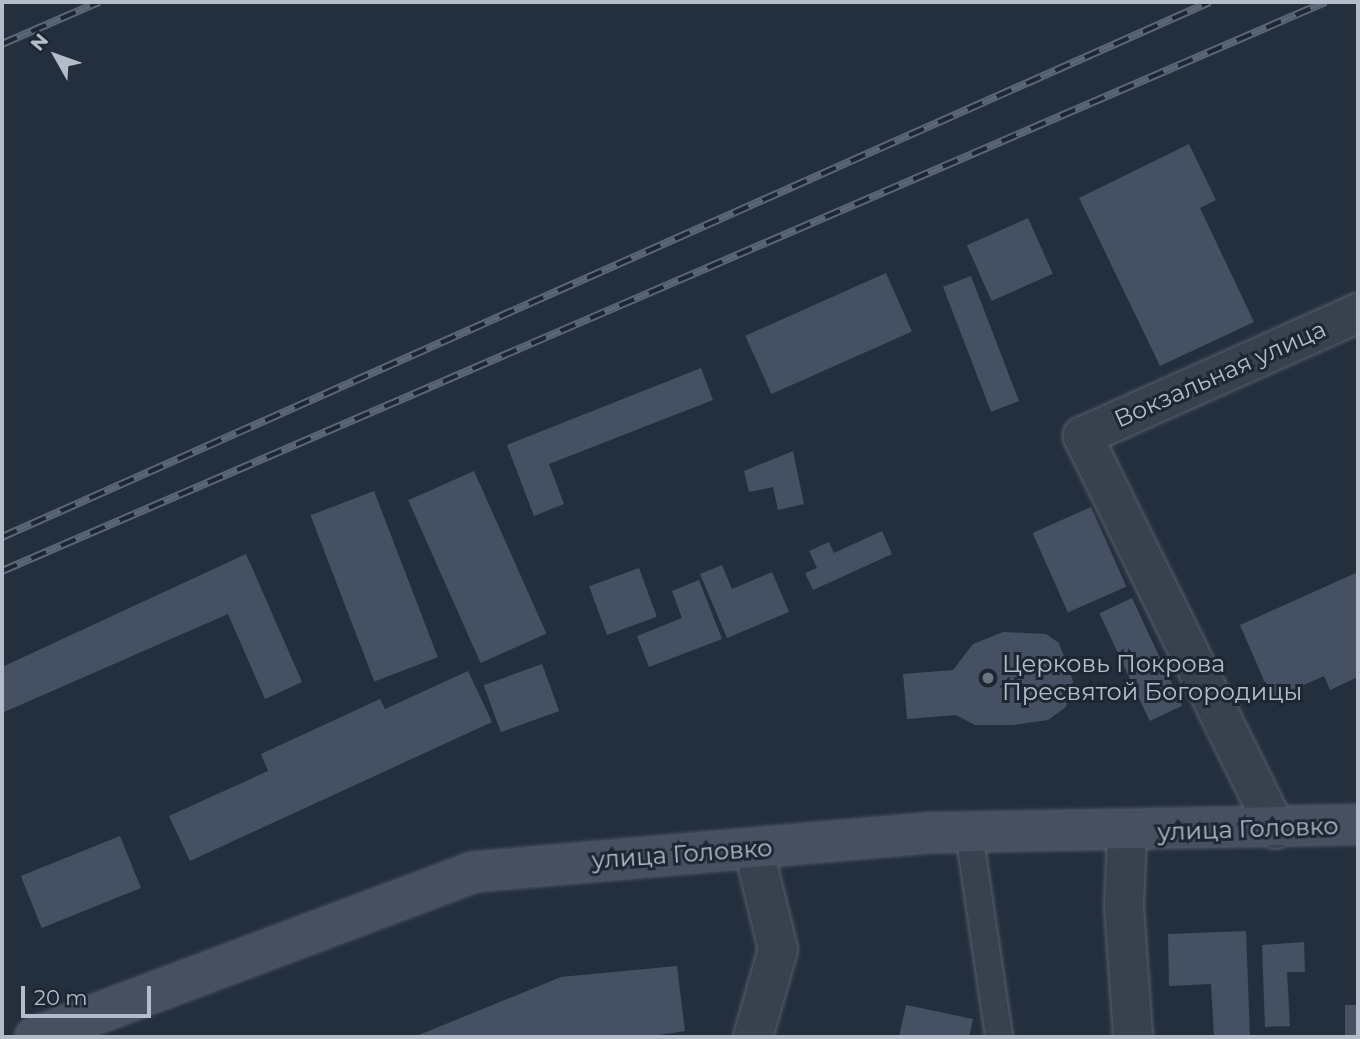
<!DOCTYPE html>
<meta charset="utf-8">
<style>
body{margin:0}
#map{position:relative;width:1360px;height:1039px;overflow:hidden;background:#242f3e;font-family:Montserrat,sans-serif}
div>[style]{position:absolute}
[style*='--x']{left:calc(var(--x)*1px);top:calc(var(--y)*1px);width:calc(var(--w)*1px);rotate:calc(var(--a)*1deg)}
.building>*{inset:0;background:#455162;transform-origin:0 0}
.roads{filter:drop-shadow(0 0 2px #565f6c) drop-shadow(0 0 2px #565f6c)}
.lane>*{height:26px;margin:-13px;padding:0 13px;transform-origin:13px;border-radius:13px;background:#38414e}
.street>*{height:38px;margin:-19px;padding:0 19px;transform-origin:19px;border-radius:19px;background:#38414e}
.secondary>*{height:38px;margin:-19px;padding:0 19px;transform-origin:19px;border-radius:19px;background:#465061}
.rail>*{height:8px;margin-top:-4px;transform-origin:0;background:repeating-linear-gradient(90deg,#1d2633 0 16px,#5a6575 0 32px);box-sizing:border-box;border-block:2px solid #5a6575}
.dots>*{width:19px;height:19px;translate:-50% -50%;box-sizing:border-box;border:4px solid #1d2633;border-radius:50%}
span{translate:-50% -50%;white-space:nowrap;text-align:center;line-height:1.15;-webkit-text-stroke:6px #1d2633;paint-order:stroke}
.street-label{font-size:24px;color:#b4bcc9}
.poi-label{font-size:24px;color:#b4bcc9}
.left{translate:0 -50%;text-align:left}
.frame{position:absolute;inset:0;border:4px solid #b4bcc9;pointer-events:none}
.north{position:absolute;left:21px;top:21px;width:70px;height:70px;-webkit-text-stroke:5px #1d2633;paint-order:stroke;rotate:310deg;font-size:19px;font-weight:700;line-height:28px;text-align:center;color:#b4bcc9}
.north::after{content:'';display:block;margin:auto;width:24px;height:32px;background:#b4bcc9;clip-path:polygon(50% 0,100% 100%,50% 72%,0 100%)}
.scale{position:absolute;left:21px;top:986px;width:130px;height:32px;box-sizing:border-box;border:4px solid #b4bcc9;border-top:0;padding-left:9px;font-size:21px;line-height:24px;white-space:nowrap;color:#b4bcc9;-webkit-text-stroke:5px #1d2633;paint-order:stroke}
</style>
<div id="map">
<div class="building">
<div style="clip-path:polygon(1189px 144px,1216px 200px,1200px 208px,1254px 322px,1160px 366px,1079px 198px)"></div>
<div style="left:1028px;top:218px;width:61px;height:67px;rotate:66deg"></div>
<div style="left:886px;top:273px;width:64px;height:154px;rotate:66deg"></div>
<div style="left:971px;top:276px;width:134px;height:30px;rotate:69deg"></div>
<div style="clip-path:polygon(701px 368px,713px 400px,549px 464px,564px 504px,534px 516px,507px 445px)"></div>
<div style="clip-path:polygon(793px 451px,804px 504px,778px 510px,773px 487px,749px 492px,744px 471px)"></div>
<div style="left:474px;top:471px;width:178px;height:72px;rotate:66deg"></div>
<div style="left:374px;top:491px;width:178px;height:68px;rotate:69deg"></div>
<div style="left:1091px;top:507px;width:87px;height:64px;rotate:66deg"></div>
<div style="clip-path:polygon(882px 531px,892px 554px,813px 590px,805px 573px,817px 568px,809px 551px,829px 542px,834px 553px)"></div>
<div style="clip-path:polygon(246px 554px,302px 682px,265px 699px,228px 614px,2px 713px,2px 667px)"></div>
<div style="clip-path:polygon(722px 565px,732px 589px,772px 572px,789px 612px,727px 638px,700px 574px)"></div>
<div style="left:639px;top:568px;width:52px;height:53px;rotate:70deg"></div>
<div style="clip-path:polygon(1358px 572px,1358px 677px,1330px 690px,1324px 676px,1272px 699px,1240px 625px)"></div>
<div style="clip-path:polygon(699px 580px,722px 639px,649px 667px,637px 636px,682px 618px,672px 591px)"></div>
<div style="left:1132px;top:598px;width:119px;height:36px;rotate:65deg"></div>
<div style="clip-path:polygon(1003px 632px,1046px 634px,1059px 643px,1073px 681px,1066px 707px,1048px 720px,1013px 725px,975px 725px,956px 715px,907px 719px,903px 674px,953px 670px,973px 644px)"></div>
<div style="left:542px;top:664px;width:50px;height:62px;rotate:70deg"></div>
<div style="clip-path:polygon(468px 671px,492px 722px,190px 861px,169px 816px,268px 771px,261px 754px,380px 699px,385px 709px)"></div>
<div style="left:120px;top:836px;width:56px;height:107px;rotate:68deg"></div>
<div style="clip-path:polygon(1246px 931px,1250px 1037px,1214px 1037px,1211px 984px,1169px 986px,1168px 934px)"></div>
<div style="clip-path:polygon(1304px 942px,1305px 972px,1287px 972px,1290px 1026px,1265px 1027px,1262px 945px)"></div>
<div style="clip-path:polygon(677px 966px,685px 1031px,647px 1037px,414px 1037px,561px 977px)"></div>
<div style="clip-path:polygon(906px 1005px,973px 1019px,969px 1037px,899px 1037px)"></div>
<div style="left:1345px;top:1005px;width:13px;height:32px"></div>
</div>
<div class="roads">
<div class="lane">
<div style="--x:969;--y:833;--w:206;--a:81.6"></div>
</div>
<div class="street">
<div style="--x:1276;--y:829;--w:438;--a:-116.2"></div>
<div style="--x:1083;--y:436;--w:301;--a:-24.1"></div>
<div style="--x:1127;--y:834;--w:73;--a:92.4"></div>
<div style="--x:1124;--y:907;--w:130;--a:86"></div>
<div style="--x:753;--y:1037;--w:91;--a:-74.1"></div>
<div style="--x:778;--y:949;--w:101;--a:-103.8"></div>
</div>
<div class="secondary">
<div style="--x:35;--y:1037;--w:468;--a:-20.6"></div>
<div style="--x:473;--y:872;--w:455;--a:-4.9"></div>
<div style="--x:926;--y:833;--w:432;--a:-1.1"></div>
</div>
</div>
<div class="rail">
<div style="--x:2;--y:44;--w:106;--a:-23.4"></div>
<div style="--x:2;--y:537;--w:1321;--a:-23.89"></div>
<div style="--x:2;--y:571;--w:1441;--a:-23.26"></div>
</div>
<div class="dots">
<div style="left:988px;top:678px;background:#6b7280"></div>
</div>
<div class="street-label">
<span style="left:1220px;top:374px;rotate:-24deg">Вокзальная улица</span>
<span style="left:1248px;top:829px;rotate:-2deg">улица Головко</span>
<span style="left:682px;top:854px;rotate:-4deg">улица Головко</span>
</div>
<div class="poi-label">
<span class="left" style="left:1002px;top:678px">Церковь Покрова<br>Пресвятой Богородицы</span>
</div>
<div class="frame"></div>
<div class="north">N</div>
<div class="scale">20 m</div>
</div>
